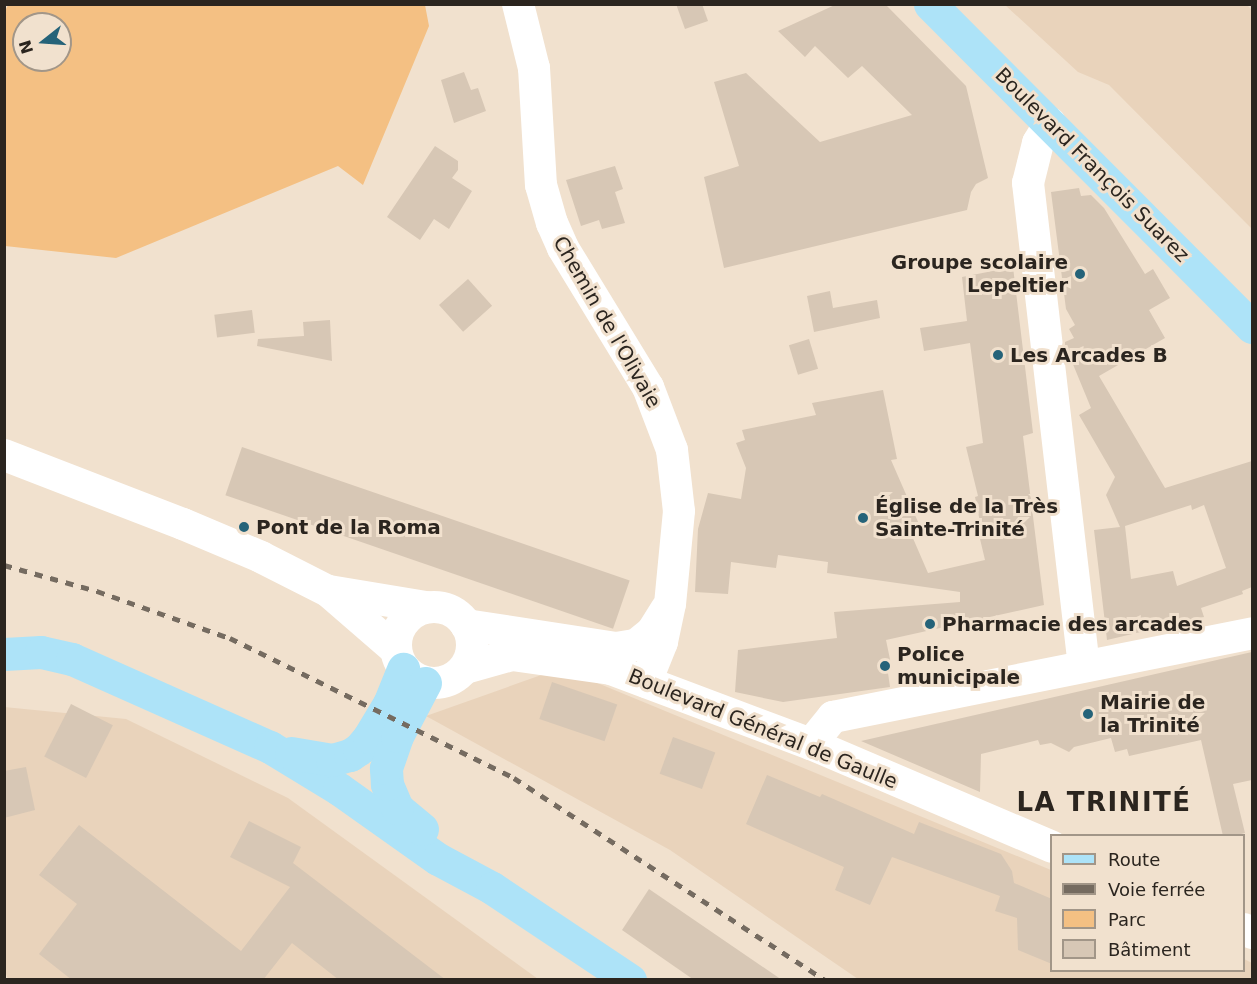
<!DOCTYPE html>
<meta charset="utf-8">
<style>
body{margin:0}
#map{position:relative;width:1257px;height:984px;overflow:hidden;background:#f1e1ce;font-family:"DejaVu Sans",sans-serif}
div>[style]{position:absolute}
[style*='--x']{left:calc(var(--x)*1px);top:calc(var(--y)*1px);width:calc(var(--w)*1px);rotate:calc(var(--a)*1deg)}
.built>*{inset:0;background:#e9d3bb}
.green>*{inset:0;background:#f4c083}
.building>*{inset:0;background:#d7c7b5;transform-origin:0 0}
.minor>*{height:32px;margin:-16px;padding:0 16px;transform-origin:16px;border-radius:16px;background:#fff}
.minor>.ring{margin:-16px;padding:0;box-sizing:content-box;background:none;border:32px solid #fff;border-radius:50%}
.major>*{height:33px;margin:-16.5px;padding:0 16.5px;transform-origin:16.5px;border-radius:16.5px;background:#ade3f8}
.rail>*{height:4.5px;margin-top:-2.25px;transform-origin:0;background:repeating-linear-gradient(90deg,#756b60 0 8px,transparent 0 16px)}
.dots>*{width:16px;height:16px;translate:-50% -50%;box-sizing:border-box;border:3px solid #f1e1ce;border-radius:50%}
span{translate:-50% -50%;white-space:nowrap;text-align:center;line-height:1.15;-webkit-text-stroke:6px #f1e1ce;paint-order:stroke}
.street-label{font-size:20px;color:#2b251f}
.poi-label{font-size:20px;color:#2b251f;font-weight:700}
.right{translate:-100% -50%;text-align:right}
.left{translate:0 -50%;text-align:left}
.district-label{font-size:26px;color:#2b251f;font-weight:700;letter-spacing:1.5px}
.frame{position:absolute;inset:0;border:6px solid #2b251f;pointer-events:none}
.legend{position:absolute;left:1050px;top:834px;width:195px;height:138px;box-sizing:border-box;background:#f1e1ce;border:2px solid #a29688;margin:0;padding:8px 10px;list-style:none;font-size:18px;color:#2b251f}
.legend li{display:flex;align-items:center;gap:12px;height:30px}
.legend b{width:30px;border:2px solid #a29688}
.north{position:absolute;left:12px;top:12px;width:60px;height:60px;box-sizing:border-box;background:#f1e1ce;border:2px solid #a29688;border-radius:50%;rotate:253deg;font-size:16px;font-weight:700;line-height:24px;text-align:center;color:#2b251f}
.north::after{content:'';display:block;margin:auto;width:21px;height:27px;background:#256379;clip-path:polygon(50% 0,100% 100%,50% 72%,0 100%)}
</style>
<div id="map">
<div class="built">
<div style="clip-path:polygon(1005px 5px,1247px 5px,1252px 10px,1252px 229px,1109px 85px,1078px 72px)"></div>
<div style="clip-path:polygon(561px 668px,1051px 870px,1052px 970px,1244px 970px,1244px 959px,1252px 963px,1252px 979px,858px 979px,670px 850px,426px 716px)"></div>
<div style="clip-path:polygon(4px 707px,126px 719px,288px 798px,538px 979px,8px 979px,4px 969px)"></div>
</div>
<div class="green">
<div style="clip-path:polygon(evenodd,8px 5px,425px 5px,429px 26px,363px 185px,338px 166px,116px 258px,5px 246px,4px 13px,8px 5px,24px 24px,60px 24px,60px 60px,24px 60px,24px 24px)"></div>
</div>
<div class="building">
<div style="clip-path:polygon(676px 4px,702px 4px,708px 21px,685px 29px)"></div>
<div style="clip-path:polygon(837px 4px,885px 4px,966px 86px,988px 178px,976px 184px,971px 192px,967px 210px,724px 268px,704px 177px,739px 166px,714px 82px,746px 73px,820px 142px,912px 115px,862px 66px,848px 78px,815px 46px,805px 57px,778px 31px)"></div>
<div style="clip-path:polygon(464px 72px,471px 90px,478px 88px,486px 111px,454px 123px,441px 80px)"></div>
<div style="clip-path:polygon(435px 146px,458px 161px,458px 170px,452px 178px,472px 191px,449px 229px,434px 219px,420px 240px,387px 217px)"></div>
<div style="clip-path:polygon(615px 166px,623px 189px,615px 192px,625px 223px,602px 229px,599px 220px,581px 226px,566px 180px)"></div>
<div style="clip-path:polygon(evenodd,1079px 188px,1081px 196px,1091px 195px,1104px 208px,1145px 274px,1153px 269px,1170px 298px,1149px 310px,1165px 338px,1099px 376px,1165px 488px,1252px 461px,1252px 587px,1242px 591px,1243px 594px,1201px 608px,1204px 617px,1107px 640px,1094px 530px,1120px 527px,1106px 495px,1115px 477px,1079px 415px,1091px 408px,1065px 345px,1065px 342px,1074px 338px,1069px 329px,1075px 325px,1066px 309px,1051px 192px,1079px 188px,1191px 505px,1192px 510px,1204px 505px,1226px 568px,1177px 586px,1173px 571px,1131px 579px,1125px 526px,1191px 505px)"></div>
<div style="clip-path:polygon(1013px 267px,1033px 433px,1023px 436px,1044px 605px,886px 640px,892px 669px,888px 673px,890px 687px,783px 702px,735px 692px,738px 650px,837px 638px,834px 612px,960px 602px,960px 592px,827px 573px,828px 562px,778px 555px,776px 568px,731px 562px,728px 594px,695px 592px,698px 529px,708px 493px,741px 499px,746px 468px,736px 443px,745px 440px,742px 430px,816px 415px,812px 403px,883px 390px,897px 459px,891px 460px,922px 531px,912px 536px,928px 573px,985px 560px,976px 522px,980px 522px,975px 497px,978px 496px,966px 447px,983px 443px,970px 343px,924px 351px,920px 328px,967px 321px,962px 277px)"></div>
<div style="left:468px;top:279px;width:36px;height:39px;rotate:48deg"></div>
<div style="clip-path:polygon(830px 291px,833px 308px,877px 300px,880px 318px,814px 332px,807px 296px)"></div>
<div style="left:252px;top:310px;width:23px;height:38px;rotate:83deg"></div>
<div style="clip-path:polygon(330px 320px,332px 361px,257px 346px,258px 339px,304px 336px,303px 322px)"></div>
<div style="left:809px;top:339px;width:31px;height:21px;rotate:73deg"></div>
<div style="left:242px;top:447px;width:410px;height:51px;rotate:19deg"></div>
<div style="clip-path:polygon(1252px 652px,1252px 780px,1233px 784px,1245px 833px,1233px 836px,1223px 836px,1201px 740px,1129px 756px,1127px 749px,1115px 752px,1111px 738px,1074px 747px,1069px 752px,1051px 743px,1040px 745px,1038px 740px,981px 754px,980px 792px,861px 741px)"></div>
<div style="left:552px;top:682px;width:69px;height:39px;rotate:19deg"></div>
<div style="left:71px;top:704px;width:47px;height:59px;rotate:27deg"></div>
<div style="left:673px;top:737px;width:45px;height:39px;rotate:20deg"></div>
<div style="clip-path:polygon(26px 767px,35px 810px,4px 818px,4px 771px)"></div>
<div style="clip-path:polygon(767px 775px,820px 797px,822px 794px,914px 834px,919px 822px,1001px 854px,1012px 871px,1014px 883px,1052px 899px,1052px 964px,1018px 950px,1017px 918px,995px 911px,1000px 896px,892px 857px,870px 905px,835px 890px,844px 867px,746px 824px)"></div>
<div style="clip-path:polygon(249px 821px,301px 847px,293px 863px,446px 980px,339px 980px,292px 943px,263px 980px,72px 980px,39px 954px,77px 904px,39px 875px,79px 825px,241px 951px,290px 887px,230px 857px)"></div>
<div style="clip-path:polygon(649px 889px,782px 980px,694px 980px,622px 930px)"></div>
</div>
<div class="minor">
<div style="--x:518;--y:4;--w:66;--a:76"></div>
<div style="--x:534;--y:68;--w:117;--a:86.6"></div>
<div style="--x:541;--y:185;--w:40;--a:74"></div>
<div style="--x:552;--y:223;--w:27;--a:66"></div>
<div style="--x:563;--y:248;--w:163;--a:58.6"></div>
<div style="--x:648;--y:387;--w:67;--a:69.1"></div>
<div style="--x:672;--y:450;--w:61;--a:83.5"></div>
<div style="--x:679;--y:511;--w:93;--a:95.5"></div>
<div style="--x:670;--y:604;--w:39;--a:102"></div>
<div style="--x:662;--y:642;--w:43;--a:111.8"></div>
<div style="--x:1050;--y:123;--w:23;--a:121"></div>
<div style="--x:1038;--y:143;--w:41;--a:104"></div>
<div style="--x:1028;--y:183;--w:485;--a:83.4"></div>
<div style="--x:4;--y:455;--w:192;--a:21.1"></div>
<div style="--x:183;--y:524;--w:85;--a:22.9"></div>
<div style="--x:261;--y:557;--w:75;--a:26.9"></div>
<div style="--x:328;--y:591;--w:89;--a:40.9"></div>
<div style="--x:329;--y:591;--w:98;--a:9.4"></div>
<div class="ring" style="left:396px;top:607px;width:44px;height:44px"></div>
<div style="--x:466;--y:625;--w:152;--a:8.7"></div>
<div style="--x:616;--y:648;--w:20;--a:-9"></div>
<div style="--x:636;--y:645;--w:21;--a:-39"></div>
<div style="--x:652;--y:632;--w:26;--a:-58"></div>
<div style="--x:465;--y:668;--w:49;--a:-15.5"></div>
<div style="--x:512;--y:655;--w:100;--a:8"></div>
<div style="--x:611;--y:669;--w:214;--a:20.6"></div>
<div style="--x:811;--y:744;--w:262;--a:23.1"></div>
<div style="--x:811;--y:744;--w:35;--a:-51"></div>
<div style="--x:833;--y:717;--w:427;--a:-11.3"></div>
<div style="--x:1244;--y:929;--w:9;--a:27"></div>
</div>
<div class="major">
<div style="--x:930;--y:4;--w:456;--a:45.1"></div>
<div style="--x:4;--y:654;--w:37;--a:-3"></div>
<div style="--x:41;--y:652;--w:32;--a:13"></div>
<div style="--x:72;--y:659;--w:217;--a:24"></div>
<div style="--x:270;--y:747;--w:81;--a:31.3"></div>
<div style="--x:339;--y:789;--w:121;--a:35.3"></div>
<div style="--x:438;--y:859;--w:61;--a:28.2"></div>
<div style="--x:492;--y:888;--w:166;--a:33.7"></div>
<div style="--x:291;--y:753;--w:42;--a:9.7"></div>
<div style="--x:332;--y:760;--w:19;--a:-16"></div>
<div style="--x:350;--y:755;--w:11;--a:-34"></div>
<div style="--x:359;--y:749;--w:16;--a:-50"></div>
<div style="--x:369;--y:737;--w:39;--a:-59"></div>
<div style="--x:389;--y:704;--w:38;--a:-68"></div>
<div style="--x:422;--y:829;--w:33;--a:-140"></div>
<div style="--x:397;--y:808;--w:26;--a:-113"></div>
<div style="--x:387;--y:784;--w:16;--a:-94"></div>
<div style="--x:386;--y:768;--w:34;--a:-71"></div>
<div style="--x:397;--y:736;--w:60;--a:-62.2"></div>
</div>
<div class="rail">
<div style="--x:4;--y:565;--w:97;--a:15.6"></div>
<div style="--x:97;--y:591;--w:141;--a:19.5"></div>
<div style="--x:230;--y:638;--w:317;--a:26.2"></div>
<div style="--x:514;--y:778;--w:371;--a:33"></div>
</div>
<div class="dots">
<div style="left:1080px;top:274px;background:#256379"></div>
<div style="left:998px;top:355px;background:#256379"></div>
<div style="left:863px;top:518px;background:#256379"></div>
<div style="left:244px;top:527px;background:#256379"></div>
<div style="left:930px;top:624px;background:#256379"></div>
<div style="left:885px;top:666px;background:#256379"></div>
<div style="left:1088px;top:714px;background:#256379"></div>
</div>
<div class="street-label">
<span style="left:1092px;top:165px;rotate:45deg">Boulevard François Suarez</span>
<span style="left:607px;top:322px;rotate:60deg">Chemin de l'Olivaie</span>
<span style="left:763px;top:729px;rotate:22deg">Boulevard Général de Gaulle</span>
</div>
<div class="poi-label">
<span class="right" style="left:1068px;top:274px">Groupe scolaire<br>Lepeltier</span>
<span class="left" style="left:1010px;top:355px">Les Arcades B</span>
<span class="left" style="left:875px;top:518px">Église de la Très<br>Sainte-Trinité</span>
<span class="left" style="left:256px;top:527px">Pont de la Roma</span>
<span class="left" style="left:942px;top:624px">Pharmacie des arcades</span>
<span class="left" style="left:897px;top:666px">Police<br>municipale</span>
<span class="left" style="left:1100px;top:714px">Mairie de<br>la Trinité</span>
</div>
<div class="district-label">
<span style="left:1104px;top:803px">LA TRINITÉ</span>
</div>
<div class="frame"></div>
<ul class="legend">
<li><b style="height:8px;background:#ade3f8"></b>Route</li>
<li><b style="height:8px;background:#756b60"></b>Voie ferrée</li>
<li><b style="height:16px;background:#f4c083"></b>Parc</li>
<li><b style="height:16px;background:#d7c7b5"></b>Bâtiment</li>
</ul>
<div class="north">N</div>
</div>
